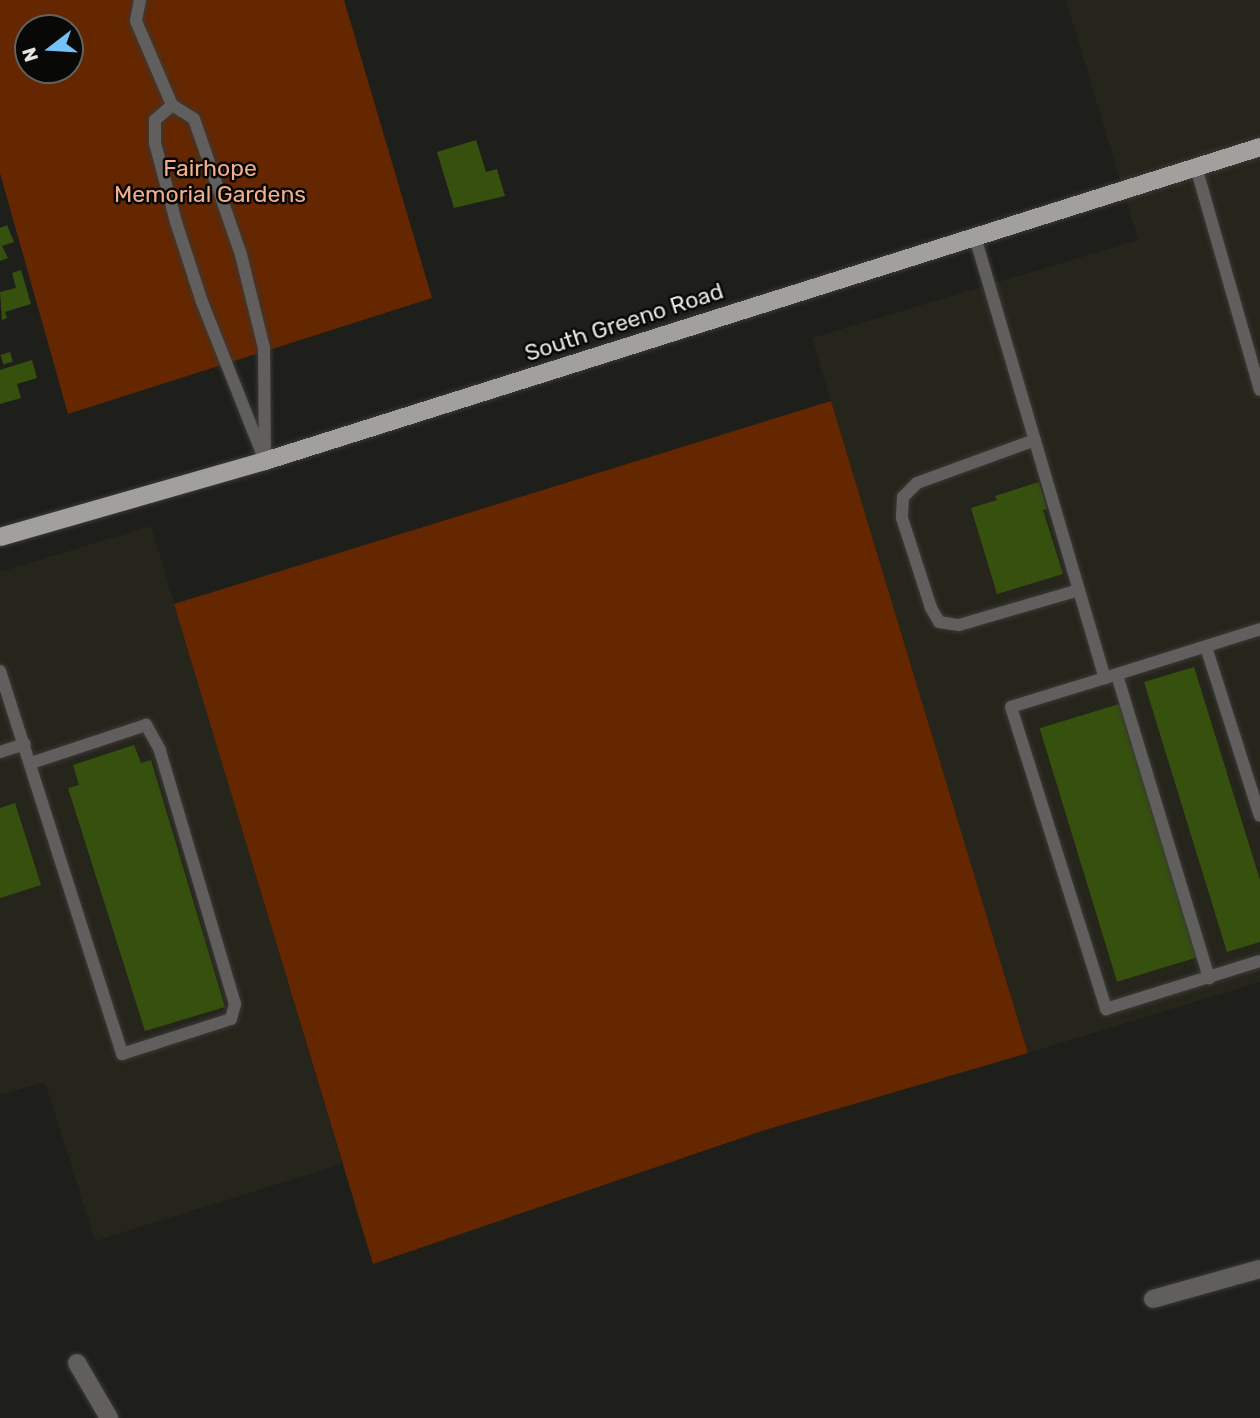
<!DOCTYPE html>
<style>
body{margin:0}
#map{position:relative;width:1260px;height:1418px;overflow:hidden;background:#1e1e1b;font-family:Rubik,sans-serif}
div>[style]{position:absolute}
[style*='--x']{left:calc(var(--x)*1px);top:calc(var(--y)*1px);width:calc(var(--w)*1px);rotate:calc(var(--a)*1deg)}
.built>*{inset:0;background:#26251c}
.green>*{inset:0;background:#642700}
.building>*{inset:0;background:#36510d;transform-origin:0 0}
.roads{filter:drop-shadow(0 0 2px #3a3a37) drop-shadow(0 0 2px #3a3a37)}
.lane>*{height:12px;margin:-6px;padding:0 6px;transform-origin:6px;border-radius:6px;background:#605f5d}
.street>*{height:18px;margin:-9px;padding:0 9px;transform-origin:9px;border-radius:9px;background:#605f5d}
.primary>*{height:18px;margin:-9px;padding:0 9px;transform-origin:9px;border-radius:9px;background:#a2a09d}
span{translate:-50% -50%;white-space:nowrap;text-align:center;line-height:1.15;-webkit-text-stroke:5px #080807;paint-order:stroke}
.park-label{font-size:23px;color:#f2ae8d}
.street-label{font-size:23px;color:#e6e6e4}
.north{position:absolute;left:14px;top:14px;width:70px;height:70px;box-sizing:border-box;background:#080807;border:2px solid #61615f;border-radius:50%;rotate:253deg;font-size:19px;font-weight:700;line-height:28px;text-align:center;color:#e6e6e4}
.north::after{content:'';display:block;margin:auto;width:24px;height:32px;background:#73c1f5;clip-path:polygon(50% 0,100% 100%,50% 72%,0 100%)}
</style>
<div id="map">
<div class="built">
<div style="clip-path:polygon(1066px 0,1260px 0,1260px 982px,1028px 1053px,812px 338px,1138px 240px)"></div>
<div style="clip-path:polygon(151px 526px,342px 1164px,95px 1241px,45px 1082px,0 1095px,0 572px)"></div>
</div>
<div class="green">
<div style="clip-path:polygon(evenodd,0 0,344px 0,432px 298px,68px 414px,0 173px,0 0,28px 28px,70px 28px,70px 70px,28px 70px,28px 28px)"></div>
<div style="clip-path:polygon(831px 401px,1028px 1053px,765px 1130px,373px 1264px,174px 604px)"></div>
</div>
<div class="building">
<div style="clip-path:polygon(476px 140px,486px 172px,497px 169px,505px 196px,454px 208px,437px 152px)"></div>
<div style="clip-path:polygon(7px 225px,14px 242px,2px 246px,8px 258px,0 261px,0 228px)"></div>
<div style="clip-path:polygon(21px 270px,31px 304px,5px 312px,7px 318px,2px 320px,0 292px,16px 288px,12px 273px)"></div>
<div style="left:10px;top:352px;width:10px;height:10px;rotate:73deg"></div>
<div style="clip-path:polygon(32px 360px,37px 378px,17px 384px,21px 398px,0 404px,0 370px)"></div>
<div style="clip-path:polygon(1039px 482px,1047px 509px,1043px 510px,1063px 574px,997px 594px,971px 508px,997px 500px,995px 496px)"></div>
<div style="clip-path:polygon(1194px 667px,1260px 880px,1260px 942px,1227px 952px,1144px 682px)"></div>
<div style="left:1119px;top:704px;width:265px;height:83px;rotate:73deg"></div>
<div style="clip-path:polygon(134px 745px,141px 763px,151px 760px,225px 1007px,145px 1031px,68px 788px,79px 785px,73px 765px)"></div>
<div style="clip-path:polygon(15px 803px,41px 885px,0 898px,0 808px)"></div>
</div>
<div class="roads">
<div class="lane">
<div style="--x:140;--y:0;--w:21;--a:101"></div>
<div style="--x:136;--y:21;--w:91;--a:66.8"></div>
<div style="--x:172;--y:105;--w:26;--a:32"></div>
<div style="--x:194;--y:119;--w:144;--a:70.9"></div>
<div style="--x:241;--y:255;--w:96;--a:76.1"></div>
<div style="--x:264;--y:348;--w:113;--a:89.5"></div>
<div style="--x:265;--y:461;--w:171;--a:-111.6"></div>
<div style="--x:202;--y:302;--w:84;--a:-108"></div>
<div style="--x:176;--y:222;--w:82;--a:-104.9"></div>
<div style="--x:155;--y:143;--w:23;--a:-90"></div>
<div style="--x:155;--y:120;--w:23;--a:-41"></div>
<div style="--x:1196;--y:167;--w:232;--a:74"></div>
<div style="--x:975;--y:237;--w:460;--a:73.6"></div>
<div style="--x:1105;--y:678;--w:163;--a:-17.5"></div>
<div style="--x:1035;--y:440;--w:126;--a:160"></div>
<div style="--x:917;--y:483;--w:20;--a:135"></div>
<div style="--x:903;--y:497;--w:21;--a:93"></div>
<div style="--x:902;--y:518;--w:95;--a:72.1"></div>
<div style="--x:931;--y:608;--w:16;--a:60"></div>
<div style="--x:939;--y:622;--w:20;--a:9"></div>
<div style="--x:959;--y:625;--w:125;--a:-16.3"></div>
<div style="--x:1206;--y:647;--w:177;--a:72.3"></div>
<div style="--x:0;--y:671;--w:402;--a:72.3"></div>
<div style="--x:122;--y:1054;--w:114;--a:-17.8"></div>
<div style="--x:231;--y:1019;--w:16;--a:-75"></div>
<div style="--x:235;--y:1004;--w:265;--a:-106.5"></div>
<div style="--x:160;--y:750;--w:29;--a:-119"></div>
<div style="--x:146;--y:725;--w:121;--a:161.7"></div>
<div style="--x:1117;--y:675;--w:317;--a:73.1"></div>
<div style="--x:1105;--y:678;--w:98;--a:162.9"></div>
<div style="--x:1011;--y:707;--w:317;--a:72.5"></div>
<div style="--x:1106;--y:1009;--w:161;--a:-17.3"></div>
<div style="--x:0;--y:752;--w:26;--a:-18"></div>
</div>
<div class="street">
<div style="--x:1153;--y:1299;--w:111;--a:-15.7"></div>
<div style="--x:77;--y:1363;--w:64;--a:59.8"></div>
</div>
<div class="primary">
<div style="--x:0;--y:537;--w:276;--a:-16"></div>
<div style="--x:265;--y:461;--w:1043;--a:-17.51"></div>
</div>
</div>
<div class="park-label">
<span style="left:210px;top:181px">Fairhope<br>Memorial Gardens</span>
</div>
<div class="street-label">
<span style="left:624px;top:322px;rotate:-18deg">South Greeno Road</span>
</div>
<div class="north">N</div>
</div>
